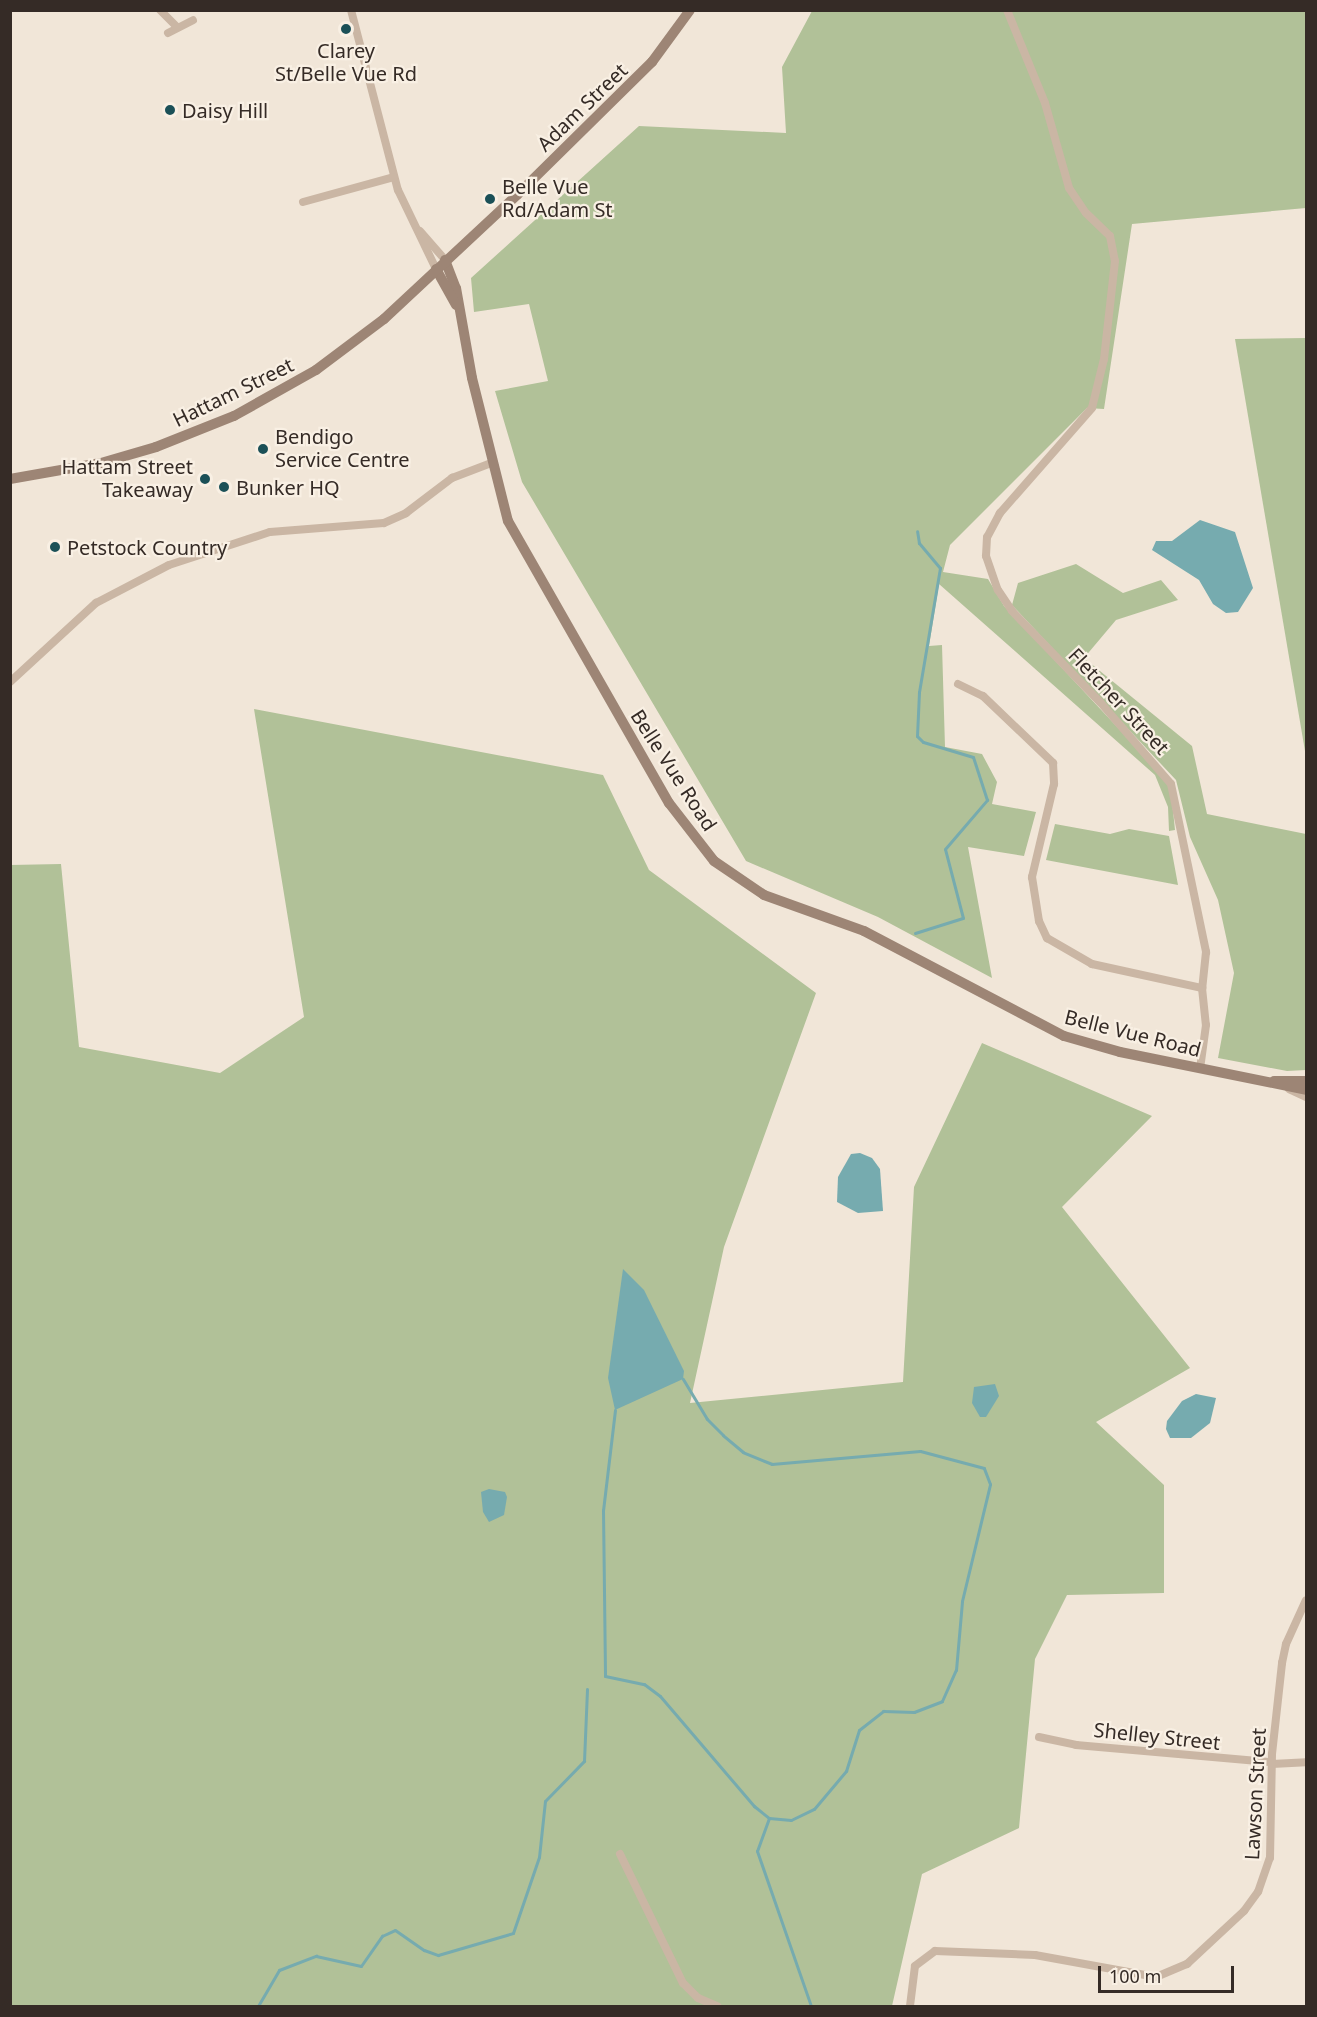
<!DOCTYPE html>
<style>
body{margin:0}
#map{position:relative;width:1317px;height:2017px;overflow:hidden;background:#f1e6d8;font-family:"Noto Sans",sans-serif}
div>[style]{position:absolute}
[style*='--x']{left:calc(var(--x)*1px);top:calc(var(--y)*1px);width:calc(var(--w)*1px);rotate:calc(var(--a)*1deg)}
.green>*{inset:0;background:#b1c198}
.water>*{inset:0;background:#76abaf}
.stream>*{height:3px;margin:-1.5px;padding:0 1.5px;transform-origin:1.5px;border-radius:1.5px;background:#76abaf}
.street>*{height:8px;margin:-4px;padding:0 4px;transform-origin:4px;border-radius:4px;background:#cab6a4}
.secondary>*{height:10px;margin:-5px;padding:0 5px;transform-origin:5px;border-radius:5px;background:#9d8575}
.dots>*{width:16px;height:16px;translate:-50% -50%;box-sizing:border-box;border:3px solid #f9f0e4;border-radius:50%}
span{translate:-50% -50%;white-space:nowrap;text-align:center;line-height:1.15;-webkit-text-stroke:4.5px #f9f0e4;paint-order:stroke}
.poi-label{font-size:20px;color:#352b26}
.left{translate:0 -50%;text-align:left}
.right{translate:-100% -50%;text-align:right}
.street-label{font-size:20px;color:#352b26}
.frame{position:absolute;inset:0;border:12px solid #352b26;pointer-events:none}
.scale{position:absolute;left:1098px;top:1966px;width:136px;height:27px;box-sizing:border-box;border:3px solid #352b26;border-top:0;padding-left:8px;font-size:18px;line-height:21px;white-space:nowrap;color:#352b26;-webkit-text-stroke:4px #f9f0e4;paint-order:stroke}
</style>
<div id="map">
<div class="green">
<div style="clip-path:polygon(812px 11px,1306px 11px,1306px 208px,1132px 224px,1104px 409px,1087px 408px,950px 545px,943px 572px,988px 579px,1004px 606px,1162px 775px,1171px 791px,1175px 830px,1169px 831px,1168px 807px,1155px 775px,939px 584px,929px 646px,942px 645px,945px 747px,982px 754px,997px 782px,992px 804px,1036px 812px,1024px 856px,968px 847px,992px 978px,878px 917px,746px 861px,522px 482px,495px 391px,548px 381px,529px 304px,474px 312px,471px 278px,639px 126px,786px 133px,782px 67px)"></div>
<div style="clip-path:polygon(1306px 338px,1306px 757px,1235px 339px)"></div>
<div style="clip-path:polygon(1076px 564px,1123px 593px,1161px 580px,1178px 600px,1116px 620px,1084px 658px,1192px 746px,1207px 814px,1306px 834px,1306px 1070px,1287px 1071px,1218px 1058px,1234px 973px,1218px 900px,1190px 837px,1176px 780px,1012px 605px,1018px 583px)"></div>
<div style="clip-path:polygon(254px 709px,603px 775px,649px 870px,816px 993px,724px 1247px,690px 1403px,903px 1382px,914px 1187px,982px 1043px,1152px 1116px,1062px 1207px,1190px 1368px,1096px 1422px,1164px 1485px,1164px 1593px,1067px 1595px,1035px 1659px,1019px 1828px,922px 1874px,892px 2006px,11px 2006px,10px 865px,61px 864px,79px 1047px,220px 1073px,304px 1017px)"></div>
<div style="clip-path:polygon(1055px 824px,1110px 834px,1129px 829px,1169px 836px,1178px 885px,1046px 860px)"></div>
</div>
<div class="water">
<div style="clip-path:polygon(1200px 520px,1235px 532px,1253px 588px,1238px 612px,1226px 613px,1213px 604px,1199px 580px,1152px 550px,1156px 541px,1172px 541px)"></div>
<div style="clip-path:polygon(860px 1153px,872px 1158px,880px 1169px,883px 1211px,858px 1213px,837px 1202px,838px 1177px,851px 1154px)"></div>
<div style="clip-path:polygon(623px 1269px,644px 1290px,684px 1371px,683px 1379px,615px 1410px,608px 1378px)"></div>
<div style="clip-path:polygon(995px 1384px,999px 1396px,986px 1417px,980px 1417px,972px 1403px,974px 1387px)"></div>
<div style="clip-path:polygon(1196px 1394px,1216px 1398px,1210px 1423px,1191px 1438px,1170px 1438px,1166px 1429px,1167px 1421px,1182px 1401px)"></div>
<div style="clip-path:polygon(489px 1489px,505px 1492px,507px 1497px,504px 1515px,489px 1522px,483px 1512px,481px 1492px)"></div>
</div>
<div class="stream">
<div style="--x:915;--y:933;--w:50;--a:-17.4"></div>
<div style="--x:963;--y:918;--w:71;--a:-104.6"></div>
<div style="--x:945;--y:849;--w:65;--a:-49.4"></div>
<div style="--x:987;--y:800;--w:45;--a:-108"></div>
<div style="--x:973;--y:757;--w:52;--a:-163.3"></div>
<div style="--x:923;--y:742;--w:8;--a:-135"></div>
<div style="--x:917;--y:736;--w:44;--a:-87.4"></div>
<div style="--x:919;--y:692;--w:126;--a:-80.4"></div>
<div style="--x:940;--y:568;--w:33;--a:-130"></div>
<div style="--x:919;--y:543;--w:12;--a:-99"></div>
<div style="--x:615;--y:1410;--w:101;--a:96.8"></div>
<div style="--x:603;--y:1510;--w:166;--a:89.3"></div>
<div style="--x:605;--y:1676;--w:40;--a:12"></div>
<div style="--x:644;--y:1684;--w:20;--a:37"></div>
<div style="--x:660;--y:1696;--w:145;--a:49.5"></div>
<div style="--x:754;--y:1806;--w:19;--a:39"></div>
<div style="--x:769;--y:1818;--w:22;--a:5"></div>
<div style="--x:791;--y:1820;--w:25;--a:-26"></div>
<div style="--x:814;--y:1809;--w:50;--a:-49.9"></div>
<div style="--x:846;--y:1771;--w:43;--a:-72.4"></div>
<div style="--x:859;--y:1730;--w:31;--a:-38"></div>
<div style="--x:883;--y:1711;--w:31;--a:2"></div>
<div style="--x:914;--y:1712;--w:30;--a:-21"></div>
<div style="--x:942;--y:1701;--w:34;--a:-66"></div>
<div style="--x:956;--y:1670;--w:69;--a:-85"></div>
<div style="--x:962;--y:1601;--w:120;--a:-76.5"></div>
<div style="--x:990;--y:1484;--w:17;--a:-111"></div>
<div style="--x:984;--y:1468;--w:66;--a:-165.1"></div>
<div style="--x:920;--y:1451;--w:149;--a:175"></div>
<div style="--x:772;--y:1464;--w:31;--a:-158"></div>
<div style="--x:743;--y:1452;--w:26;--a:-140"></div>
<div style="--x:723;--y:1435;--w:23;--a:-135"></div>
<div style="--x:707;--y:1419;--w:47;--a:-121"></div>
<div style="--x:769;--y:1818;--w:35;--a:110"></div>
<div style="--x:757;--y:1851;--w:164;--a:70.8"></div>
<div style="--x:258;--y:2006;--w:42;--a:-59.7"></div>
<div style="--x:279;--y:1970;--w:40;--a:-21"></div>
<div style="--x:316;--y:1956;--w:46;--a:12.5"></div>
<div style="--x:361;--y:1966;--w:37;--a:-55"></div>
<div style="--x:382;--y:1936;--w:14;--a:-25"></div>
<div style="--x:395;--y:1930;--w:35;--a:35"></div>
<div style="--x:424;--y:1950;--w:15;--a:20"></div>
<div style="--x:438;--y:1955;--w:78;--a:-16.3"></div>
<div style="--x:513;--y:1933;--w:80;--a:-71.1"></div>
<div style="--x:539;--y:1857;--w:56;--a:-83.9"></div>
<div style="--x:545;--y:1801;--w:56;--a:-45.7"></div>
<div style="--x:584;--y:1761;--w:72;--a:-87.6"></div>
</div>
<div class="street">
<div style="--x:160;--y:10;--w:23;--a:45"></div>
<div style="--x:351;--y:10;--w:186;--a:75.4"></div>
<div style="--x:398;--y:190;--w:88;--a:64.3"></div>
<div style="--x:1007;--y:10;--w:100;--a:67.8"></div>
<div style="--x:1045;--y:103;--w:88;--a:74.2"></div>
<div style="--x:1069;--y:188;--w:30;--a:56"></div>
<div style="--x:1086;--y:213;--w:33;--a:44"></div>
<div style="--x:1110;--y:236;--w:25;--a:79"></div>
<div style="--x:1115;--y:261;--w:99;--a:96.4"></div>
<div style="--x:1104;--y:359;--w:50;--a:103.8"></div>
<div style="--x:1092;--y:408;--w:140;--a:131.2"></div>
<div style="--x:1000;--y:513;--w:27;--a:118"></div>
<div style="--x:987;--y:537;--w:19;--a:93"></div>
<div style="--x:986;--y:556;--w:36;--a:71"></div>
<div style="--x:998;--y:590;--w:25;--a:56"></div>
<div style="--x:1012;--y:611;--w:127;--a:46"></div>
<div style="--x:1100;--y:702;--w:108;--a:49.1"></div>
<div style="--x:1171;--y:784;--w:172;--a:78.2"></div>
<div style="--x:1206;--y:952;--w:36;--a:96"></div>
<div style="--x:1202;--y:988;--w:37;--a:84"></div>
<div style="--x:1206;--y:1025;--w:44;--a:97.8"></div>
<div style="--x:168;--y:33;--w:28;--a:-27"></div>
<div style="--x:303;--y:202;--w:94;--a:-15.4"></div>
<div style="--x:420;--y:231;--w:38;--a:49"></div>
<div style="--x:10;--y:682;--w:117;--a:-42.6"></div>
<div style="--x:96;--y:603;--w:82;--a:-27.5"></div>
<div style="--x:169;--y:565;--w:106;--a:-18.1"></div>
<div style="--x:270;--y:532;--w:114;--a:-4.5"></div>
<div style="--x:384;--y:523;--w:24;--a:-24"></div>
<div style="--x:406;--y:513;--w:58;--a:-37.3"></div>
<div style="--x:452;--y:478;--w:42;--a:-21"></div>
<div style="--x:958;--y:684;--w:28;--a:26"></div>
<div style="--x:983;--y:696;--w:97;--a:43.7"></div>
<div style="--x:1053;--y:763;--w:21;--a:87"></div>
<div style="--x:1054;--y:784;--w:96;--a:103.3"></div>
<div style="--x:1032;--y:877;--w:45;--a:81"></div>
<div style="--x:1039;--y:921;--w:19;--a:65"></div>
<div style="--x:1047;--y:938;--w:52;--a:30"></div>
<div style="--x:1092;--y:964;--w:113;--a:12.3"></div>
<div style="--x:1289;--y:1089;--w:19;--a:25"></div>
<div style="--x:1039;--y:1737;--w:38;--a:12"></div>
<div style="--x:1076;--y:1745;--w:197;--a:5"></div>
<div style="--x:1272;--y:1764;--w:34;--a:-3"></div>
<div style="--x:620;--y:1854;--w:144;--a:64"></div>
<div style="--x:683;--y:1983;--w:21;--a:45"></div>
<div style="--x:698;--y:1998;--w:21;--a:23"></div>
<div style="--x:910;--y:2006;--w:40;--a:-82.9"></div>
<div style="--x:915;--y:1966;--w:25;--a:-37"></div>
<div style="--x:935;--y:1951;--w:100;--a:2.3"></div>
<div style="--x:1035;--y:1955;--w:123;--a:10.3"></div>
<div style="--x:1156;--y:1977;--w:34;--a:-23"></div>
<div style="--x:1187;--y:1964;--w:78;--a:-42.9"></div>
<div style="--x:1244;--y:1911;--w:24;--a:-54"></div>
<div style="--x:1258;--y:1892;--w:36;--a:-71"></div>
<div style="--x:1270;--y:1858;--w:104;--a:-88.9"></div>
<div style="--x:1272;--y:1754;--w:92;--a:-83.7"></div>
<div style="--x:1282;--y:1663;--w:19;--a:-78"></div>
<div style="--x:1286;--y:1644;--w:48;--a:-65.6"></div>
</div>
<div class="secondary">
<div style="--x:445;--y:260;--w:30;--a:69"></div>
<div style="--x:456;--y:288;--w:91;--a:79.9"></div>
<div style="--x:472;--y:378;--w:147;--a:75.9"></div>
<div style="--x:508;--y:521;--w:325;--a:60.3"></div>
<div style="--x:669;--y:803;--w:73;--a:52.2"></div>
<div style="--x:714;--y:861;--w:60;--a:34.2"></div>
<div style="--x:764;--y:895;--w:106;--a:19.8"></div>
<div style="--x:864;--y:931;--w:226;--a:27.7"></div>
<div style="--x:1064;--y:1036;--w:58;--a:15.9"></div>
<div style="--x:1120;--y:1052;--w:190;--a:11.5"></div>
<div style="--x:436;--y:269;--w:41;--a:60.9"></div>
<div style="--x:10;--y:479;--w:92;--a:-10"></div>
<div style="--x:101;--y:463;--w:57;--a:-16.2"></div>
<div style="--x:156;--y:447;--w:84;--a:-21.7"></div>
<div style="--x:234;--y:416;--w:94;--a:-29.3"></div>
<div style="--x:316;--y:370;--w:85;--a:-36.9"></div>
<div style="--x:384;--y:319;--w:182;--a:-43"></div>
<div style="--x:517;--y:195;--w:190;--a:-44.6"></div>
<div style="--x:652;--y:62;--w:64;--a:-53.8"></div>
<div style="--x:1274;--y:1081;--w:32;--a:0"></div>
</div>
<div class="dots">
<div style="left:346px;top:29px;background:#1b5057"></div>
<div style="left:170px;top:110px;background:#1b5057"></div>
<div style="left:490px;top:199px;background:#1b5057"></div>
<div style="left:263px;top:449px;background:#1b5057"></div>
<div style="left:205px;top:479px;background:#1b5057"></div>
<div style="left:224px;top:487px;background:#1b5057"></div>
<div style="left:55px;top:547px;background:#1b5057"></div>
</div>
<div class="poi-label">
<span style="left:346px;top:62px">Clarey<br>St/Belle Vue Rd</span>
<span class="left" style="left:182px;top:110px">Daisy Hill</span>
<span class="left" style="left:502px;top:198px">Belle Vue<br>Rd/Adam St</span>
<span class="left" style="left:275px;top:448px">Bendigo<br>Service Centre</span>
<span class="right" style="left:193px;top:478px">Hattam Street<br>Takeaway</span>
<span class="left" style="left:236px;top:487px">Bunker HQ</span>
<span class="left" style="left:67px;top:547px">Petstock Country</span>
</div>
<div class="street-label">
<span style="left:582px;top:107px;rotate:-44deg">Adam Street</span>
<span style="left:233px;top:392px;rotate:-26deg">Hattam Street</span>
<span style="left:1119px;top:701px;rotate:47deg">Fletcher Street</span>
<span style="left:674px;top:770px;rotate:57deg">Belle Vue Road</span>
<span style="left:1133px;top:1033px;rotate:14deg">Belle Vue Road</span>
<span style="left:1157px;top:1736px;rotate:6deg">Shelley Street</span>
<span style="left:1255px;top:1794px;rotate:-87deg">Lawson Street</span>
</div>
<div class="frame"></div>
<div class="scale">100 m</div>
</div>
